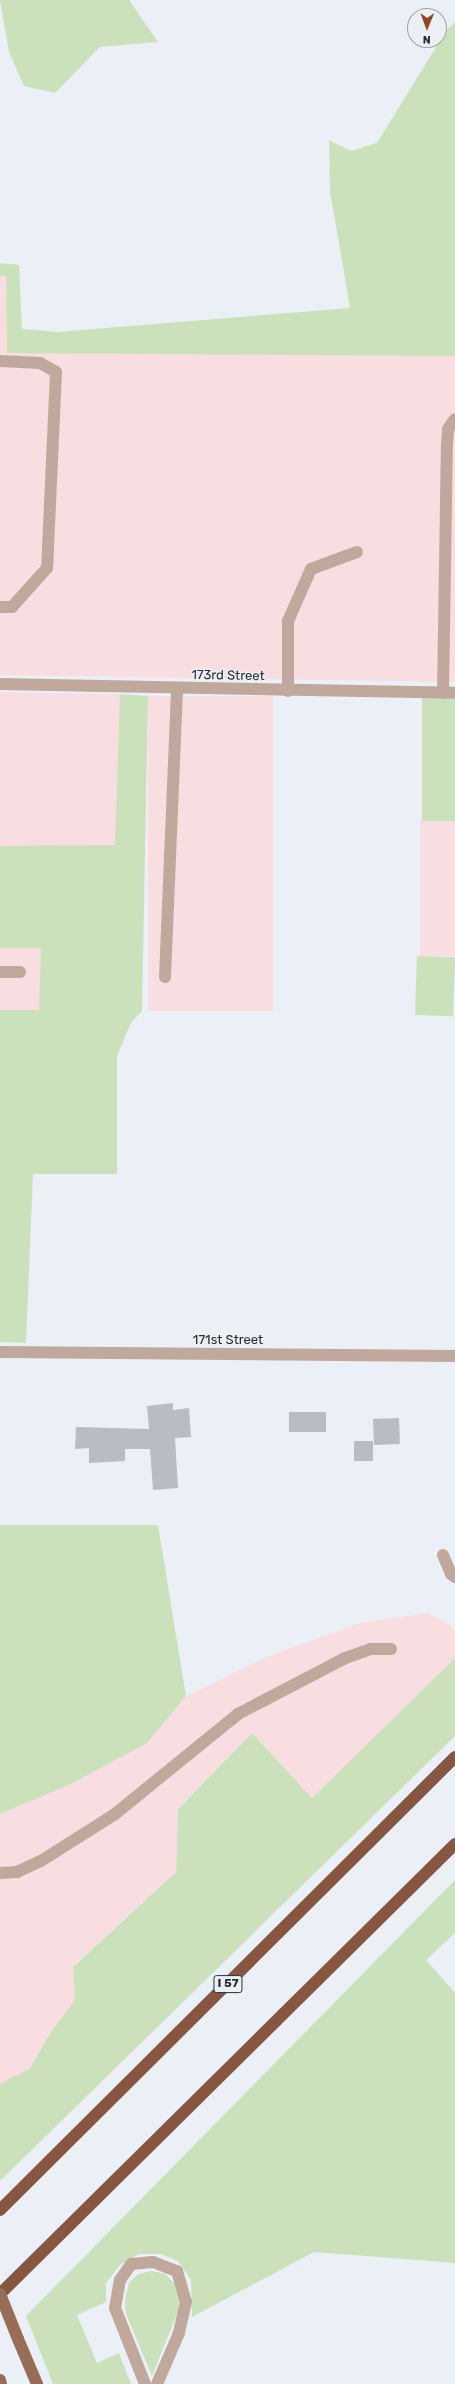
<!DOCTYPE html>
<style>
body{margin:0}
#map{position:relative;width:455px;height:2384px;overflow:hidden;background:#ebf0f6;font-family:Rubik,sans-serif}
div>[style]{position:absolute}
[style*='--x']{left:calc(var(--x)*1px);top:calc(var(--y)*1px);width:calc(var(--w)*1px);rotate:calc(var(--a)*1deg)}
.industrial>*{inset:0;background:#f8dee1;transform-origin:0 0}
.green>*{inset:0;background:#cae1bc;transform-origin:0 0}
.building>*{inset:0;background:#b9bdc3;transform-origin:0 0}
.minor>*{height:12px;margin:-6px;padding:0 6px;transform-origin:6px;border-radius:6px;background:#c1a89d}
.major>*{height:12px;margin:-6px;padding:0 6px;transform-origin:6px;border-radius:6px;background:#976c59}
.highway>*{height:12px;margin:-6px;padding:0 6px;transform-origin:6px;border-radius:6px;background:#875640}
.major-bridge>*{height:12px;margin:-6px;padding:0 6px;transform-origin:6px;border-radius:6px;background:#976c59}
span{translate:-50% -50%;white-space:nowrap;text-align:center;line-height:1.15;-webkit-text-stroke:3px #ebf0f6;paint-order:stroke}
.shield-label span{padding:1px 3px;background:#ebf0f6;border:1px solid;border-radius:3px;-webkit-text-stroke-width:0}
.shield-label{font-size:12px;color:#2b2c2f;font-weight:700}
.street-label{font-size:13px;color:#2b2c2f}
.north{position:absolute;left:407px;top:8px;width:40px;height:40px;box-sizing:border-box;background:#ebf0f6;border:1px solid #9ea2a6;border-radius:50%;rotate:181deg;font-size:11px;font-weight:700;line-height:16px;text-align:center;color:#2b2c2f}
.north::after{content:'';display:block;margin:auto;width:14px;height:18px;background:#8f4a21;clip-path:polygon(50% 0,100% 100%,50% 72%,0 100%)}
</style>
<div id="map">
<div class="industrial">
<div style="clip-path:polygon(0 276px,6px 276px,8px 353px,455px 356px,455px 682px,0 675px)"></div>
<div style="left:0;top:692px;width:120px;height:154px;rotate:1deg"></div>
<div style="left:148px;top:696px;width:125px;height:315px"></div>
<div style="left:420px;top:821px;width:35px;height:135px"></div>
<div style="left:0;top:948px;width:41px;height:62px"></div>
<div style="clip-path:polygon(427px 1613px,448px 1623px,455px 1631px,455px 1658px,312px 1798px,252px 1733px,178px 1808px,176px 1872px,73px 1966px,75px 2000px,51px 2032px,30px 2068px,0 2084px,0 1814px,69px 1785px,147px 1743px,186px 1696px,269px 1656px,360px 1623px)"></div>
</div>
<div class="green">
<div style="clip-path:polygon(0 0,129px 0,158px 42px,100px 47px,55px 93px,24px 86px,9px 52px)"></div>
<div style="clip-path:polygon(455px 22px,455px 356px,7px 353px,6px 276px,0 276px,0 263px,19px 265px,22px 329px,57px 332px,350px 308px,330px 191px,329px 140px,351px 151px,377px 143px,446px 31px)"></div>
<div style="clip-path:polygon(120px 694px,148px 696px,142px 1011px,131px 1023px,117px 1056px,117px 1174px,33px 1174px,26px 1343px,0 1342px,0 1010px,39px 1010px,41px 948px,0 948px,0 846px,115px 845px)"></div>
<div style="left:422px;top:698px;width:33px;height:123px"></div>
<div style="left:417px;top:956px;width:38px;height:59px;rotate:2deg"></div>
<div style="clip-path:polygon(0 1525px,158px 1525px,186px 1696px,147px 1743px,69px 1785px,0 1814px)"></div>
<div style="clip-path:polygon(455px 1658px,455px 1736px,0 2181px,0 2084px,30px 2068px,51px 2032px,75px 2000px,73px 1967px,176px 1872px,178px 1809px,252px 1733px,312px 1798px)"></div>
<div style="clip-path:polygon(455px 1880px,455px 1933px,426px 1960px,455px 1993px,455px 2263px,314px 2252px,192px 2317px,191px 2280px,178px 2261px,161px 2254px,139px 2254px,121px 2264px,106px 2283px,106px 2302px,77px 2315px,97px 2363px,119px 2353px,131px 2384px,53px 2384px,26px 2316px)"></div>
<div style="clip-path:polygon(152px 2271px,165px 2274px,174px 2283px,180px 2295px,179px 2309px,152px 2376px,126px 2314px,125px 2300px,129px 2283px,138px 2274px)"></div>
</div>
<div class="building">
<div style="clip-path:polygon(173px 1403px,173px 1410px,189px 1408px,191px 1437px,175px 1438px,178px 1488px,153px 1490px,150px 1449px,125px 1449px,125px 1461px,89px 1463px,89px 1448px,75px 1449px,76px 1427px,149px 1429px,147px 1406px)"></div>
<div style="left:289px;top:1412px;width:37px;height:20px"></div>
<div style="left:399px;top:1418px;width:26px;height:26px;rotate:88deg"></div>
<div style="left:354px;top:1441px;width:19px;height:20px"></div>
</div>
<div class="minor">
<div style="--x:0;--y:361;--w:40;--a:2.9"></div>
<div style="--x:40;--y:363;--w:18;--a:29"></div>
<div style="--x:56;--y:372;--w:196;--a:92.6"></div>
<div style="--x:47;--y:568;--w:52;--a:131.9"></div>
<div style="--x:12;--y:607;--w:12;--a:180"></div>
<div style="--x:0;--y:684;--w:455;--a:1.1"></div>
<div style="--x:288;--y:691;--w:70;--a:-90"></div>
<div style="--x:288;--y:621;--w:57;--a:-66.1"></div>
<div style="--x:311;--y:569;--w:49;--a:-20.3"></div>
<div style="--x:443;--y:693;--w:248;--a:-89.1"></div>
<div style="--x:447;--y:445;--w:16;--a:-86"></div>
<div style="--x:448;--y:429;--w:12;--a:-55"></div>
<div style="--x:0;--y:972;--w:20;--a:0"></div>
<div style="--x:165;--y:977;--w:288;--a:-87.6"></div>
<div style="--x:0;--y:1352;--w:455;--a:0.5"></div>
<div style="--x:443;--y:1555;--w:21;--a:67"></div>
<div style="--x:451;--y:1574;--w:5;--a:37"></div>
<div style="--x:0;--y:1873;--w:17;--a:-3"></div>
<div style="--x:17;--y:1872;--w:26;--a:-25"></div>
<div style="--x:41;--y:1861;--w:88;--a:-32.4"></div>
<div style="--x:115;--y:1814;--w:159;--a:-39.1"></div>
<div style="--x:238;--y:1714;--w:119;--a:-27.6"></div>
<div style="--x:343;--y:1659;--w:29;--a:-20"></div>
<div style="--x:370;--y:1649;--w:21;--a:0"></div>
<div style="--x:145;--y:2384;--w:82;--a:-111.5"></div>
<div style="--x:115;--y:2308;--w:28;--a:-80"></div>
<div style="--x:120;--y:2280;--w:19;--a:-55"></div>
<div style="--x:131;--y:2264;--w:22;--a:-5"></div>
<div style="--x:153;--y:2262;--w:26;--a:21"></div>
<div style="--x:177;--y:2271;--w:32;--a:74"></div>
<div style="--x:186;--y:2302;--w:32;--a:103"></div>
<div style="--x:179;--y:2333;--w:56;--a:113.3"></div>
</div>
<div class="major">
<div style="--x:18;--y:2339;--w:49;--a:67.1"></div>
<div style="--x:0;--y:2380;--w:4;--a:76"></div>
</div>
<div class="highway">
<div style="--x:0;--y:2210;--w:642;--a:-44.87"></div>
<div style="--x:0;--y:2294;--w:640;--a:-44.68"></div>
</div>
<div class="major-bridge">
<div style="--x:0;--y:2294;--w:48;--a:68.2"></div>
</div>
<div class="shield-label">
<span style="left:228px;top:1984px">I 57</span>
</div>
<div class="street-label">
<span style="left:228px;top:676px;rotate:1deg">173rd Street</span>
<span style="left:228px;top:1340px">171st Street</span>
</div>
<div class="north">N</div>
</div>
